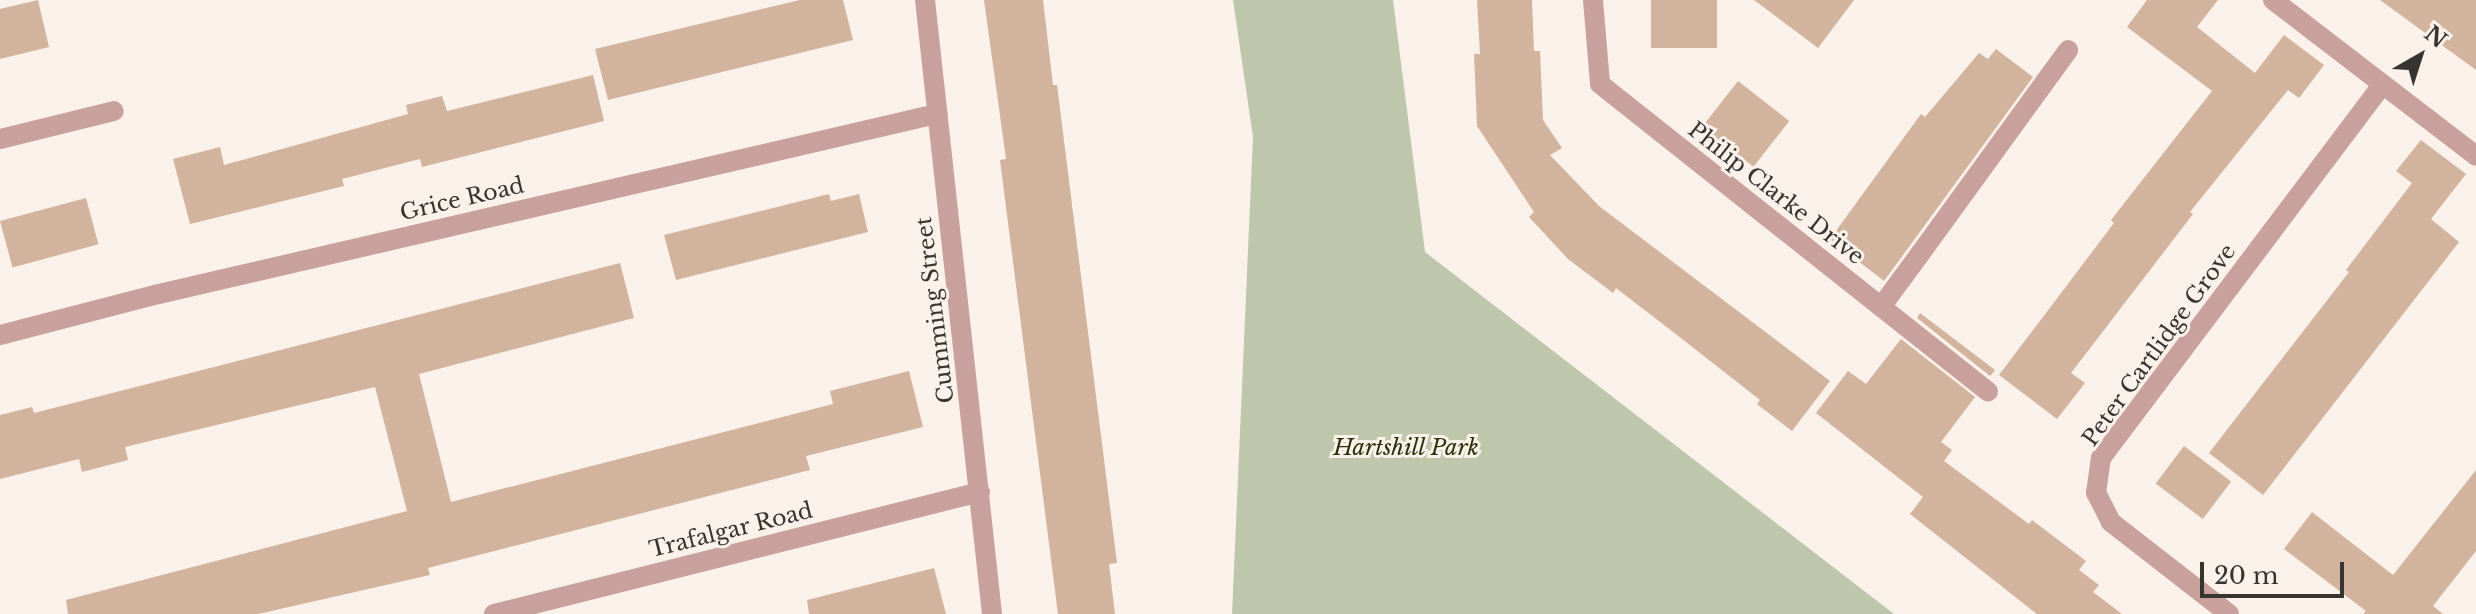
<!DOCTYPE html>
<style>
body{margin:0}
#map{position:relative;width:2476px;height:614px;overflow:hidden;background:#faf1ea;font-family:"Libre Baskerville",serif}
div>[style]{position:absolute}
[style*='--x']{left:calc(var(--x)*1px);top:calc(var(--y)*1px);width:calc(var(--w)*1px);rotate:calc(var(--a)*1deg)}
.green>*{inset:0;background:#bec6ab}
.building>*{inset:0;background:#d2b39d;transform-origin:0 0}
.service>*{height:20px;margin:-10px;padding:0 10px;transform-origin:10px;border-radius:10px;background:#c9a19c}
.minor>*{height:20px;margin:-10px;padding:0 10px;transform-origin:10px;border-radius:10px;background:#c9a19c}
span{translate:-50% -50%;white-space:nowrap;text-align:center;line-height:1.15;-webkit-text-stroke:6px #faf1ea;paint-order:stroke}
.street-label{font-size:22px;color:#373432}
.park-label{font-size:22px;color:#2a3209;font-style:italic}
.north{position:absolute;left:2380px;top:16px;width:80px;height:80px;-webkit-text-stroke:6px #faf1ea;paint-order:stroke;rotate:39deg;font-size:22px;font-weight:700;line-height:32px;text-align:center;color:#373432}
.north::after{content:'';display:block;margin:auto;width:28px;height:36px;background:#373432;clip-path:polygon(50% 0,100% 100%,50% 72%,0 100%)}
.scale{position:absolute;left:2200px;top:562px;width:144px;height:36px;box-sizing:border-box;border:4px solid #373432;border-top:0;padding-left:10px;font-size:24px;line-height:28px;white-space:nowrap;color:#373432;-webkit-text-stroke:6px #faf1ea;paint-order:stroke}
</style>
<div id="map">
<div class="green">
<div style="clip-path:polygon(1233px 0,1393px 0,1425px 252px,1894px 614px,1232px 614px,1253px 137px)"></div>
</div>
<div class="building">
<div style="clip-path:polygon(38px 0,49px 47px,0 59px,0 9px)"></div>
<div style="clip-path:polygon(800px 0,843px 0,853px 40px,608px 100px,595px 49px)"></div>
<div style="clip-path:polygon(984px 0,1043px 0,1053px 85px,1057px 85px,1117px 563px,1109px 564px,1115px 614px,1058px 614px,1000px 160px,1006px 159px)"></div>
<div style="clip-path:polygon(1477px 0,1532px 0,1534px 51px,1540px 51px,1543px 120px,1562px 148px,1550px 155px,1599px 206px,1830px 381px,1792px 431px,1757px 404px,1760px 400px,1686px 342px,1616px 288px,1613px 293px,1568px 259px,1529px 217px,1534px 212px,1477px 126px,1474px 54px,1480px 54px)"></div>
<div style="left:1651px;top:0;width:66px;height:48px"></div>
<div style="clip-path:polygon(1754px 0,1854px 0,1818px 48px)"></div>
<div style="clip-path:polygon(2147px 0,2218px 0,2197px 27px,2255px 73px,2284px 35px,2324px 65px,2299px 98px,2288px 90px,2190px 212px,2193px 214px,2071px 373px,2085px 383px,2057px 419px,1999px 375px,2114px 223px,2111px 220px,2212px 91px,2127px 27px)"></div>
<div style="clip-path:polygon(2380px 0,2476px 0,2476px 70px)"></div>
<div style="clip-path:polygon(1996px 49px,2033px 77px,1884px 281px,1830px 239px,1921px 114px,1925px 117px,1979px 53px,1988px 59px)"></div>
<div style="clip-path:polygon(593px 75px,604px 121px,422px 167px,420px 159px,342px 179px,344px 186px,190px 224px,173px 159px,220px 147px,224px 165px,408px 114px,406px 105px,442px 96px,447px 111px)"></div>
<div style="left:1738px;top:81px;width:65px;height:58px;rotate:38deg"></div>
<div style="clip-path:polygon(2421px 140px,2466px 174px,2431px 219px,2459px 242px,2263px 495px,2209px 453px,2349px 272px,2346px 270px,2412px 183px,2396px 171px)"></div>
<div style="clip-path:polygon(829px 194px,831px 201px,859px 194px,868px 232px,676px 280px,664px 235px)"></div>
<div style="left:86px;top:198px;width:48px;height:89px;rotate:75deg"></div>
<div style="clip-path:polygon(620px 263px,634px 318px,419px 374px,451px 502px,833px 404px,830px 391px,909px 371px,923px 427px,806px 456px,810px 470px,428px 568px,430px 575px,258px 614px,68px 614px,66px 600px,407px 511px,375px 387px,125px 447px,128px 460px,82px 472px,79px 459px,0 479px,0 415px,32px 407px,34px 413px)"></div>
<div style="clip-path:polygon(1920px 313px,1995px 370px,1990px 376px,1917px 318px)"></div>
<div style="clip-path:polygon(1901px 339px,1975px 397px,1941px 442px,1952px 450px,1944px 461px,2029px 524px,2032px 520px,2086px 561px,2079px 570px,2099px 585px,2093px 592px,2122px 614px,2037px 614px,1910px 514px,1923px 497px,1816px 413px,1848px 371px,1866px 384px)"></div>
<div style="left:2184px;top:446px;width:59px;height:47px;rotate:37deg"></div>
<div style="clip-path:polygon(2476px 470px,2476px 551px,2433px 606px,2443px 614px,2363px 614px,2366px 611px,2284px 549px,2312px 512px,2393px 575px)"></div>
<div style="clip-path:polygon(934px 568px,946px 614px,809px 614px,807px 600px)"></div>
</div>
<div class="service">
<div style="--x:0;--y:139;--w:117;--a:-13.8"></div>
<div style="--x:1920;--y:254;--w:252;--a:-54"></div>
</div>
<div class="minor">
<div style="--x:925;--y:0;--w:618;--a:83.77"></div>
<div style="--x:1593;--y:0;--w:84;--a:85.2"></div>
<div style="--x:1600;--y:84;--w:495;--a:38.4"></div>
<div style="--x:2273;--y:0;--w:256;--a:37.5"></div>
<div style="--x:1881;--y:307;--w:66;--a:-53.7"></div>
<div style="--x:0;--y:335;--w:164;--a:-14.5"></div>
<div style="--x:159;--y:294;--w:799;--a:-13.03"></div>
<div style="--x:494;--y:614;--w:501;--a:-14.09"></div>
<div style="--x:2229;--y:614;--w:150;--a:-142.1"></div>
<div style="--x:2111;--y:522;--w:33;--a:-117"></div>
<div style="--x:2096;--y:493;--w:35;--a:-82"></div>
<div style="--x:2101;--y:458;--w:468;--a:-53"></div>
</div>
<div class="street-label">
<span style="left:1776px;top:193px;rotate:38deg">Philip Clarke Drive</span>
<span style="left:462px;top:199px;rotate:-13deg">Grice Road</span>
<span style="left:935px;top:310px;rotate:-97deg">Cumming Street</span>
<span style="left:2159px;top:345px;rotate:-54deg">Peter Cartlidge Grove</span>
<span style="left:731px;top:530px;rotate:-14deg">Trafalgar Road</span>
</div>
<div class="park-label">
<span style="left:1406px;top:448px">Hartshill Park</span>
</div>
<div class="north">N</div>
<div class="scale">20 m</div>
</div>
